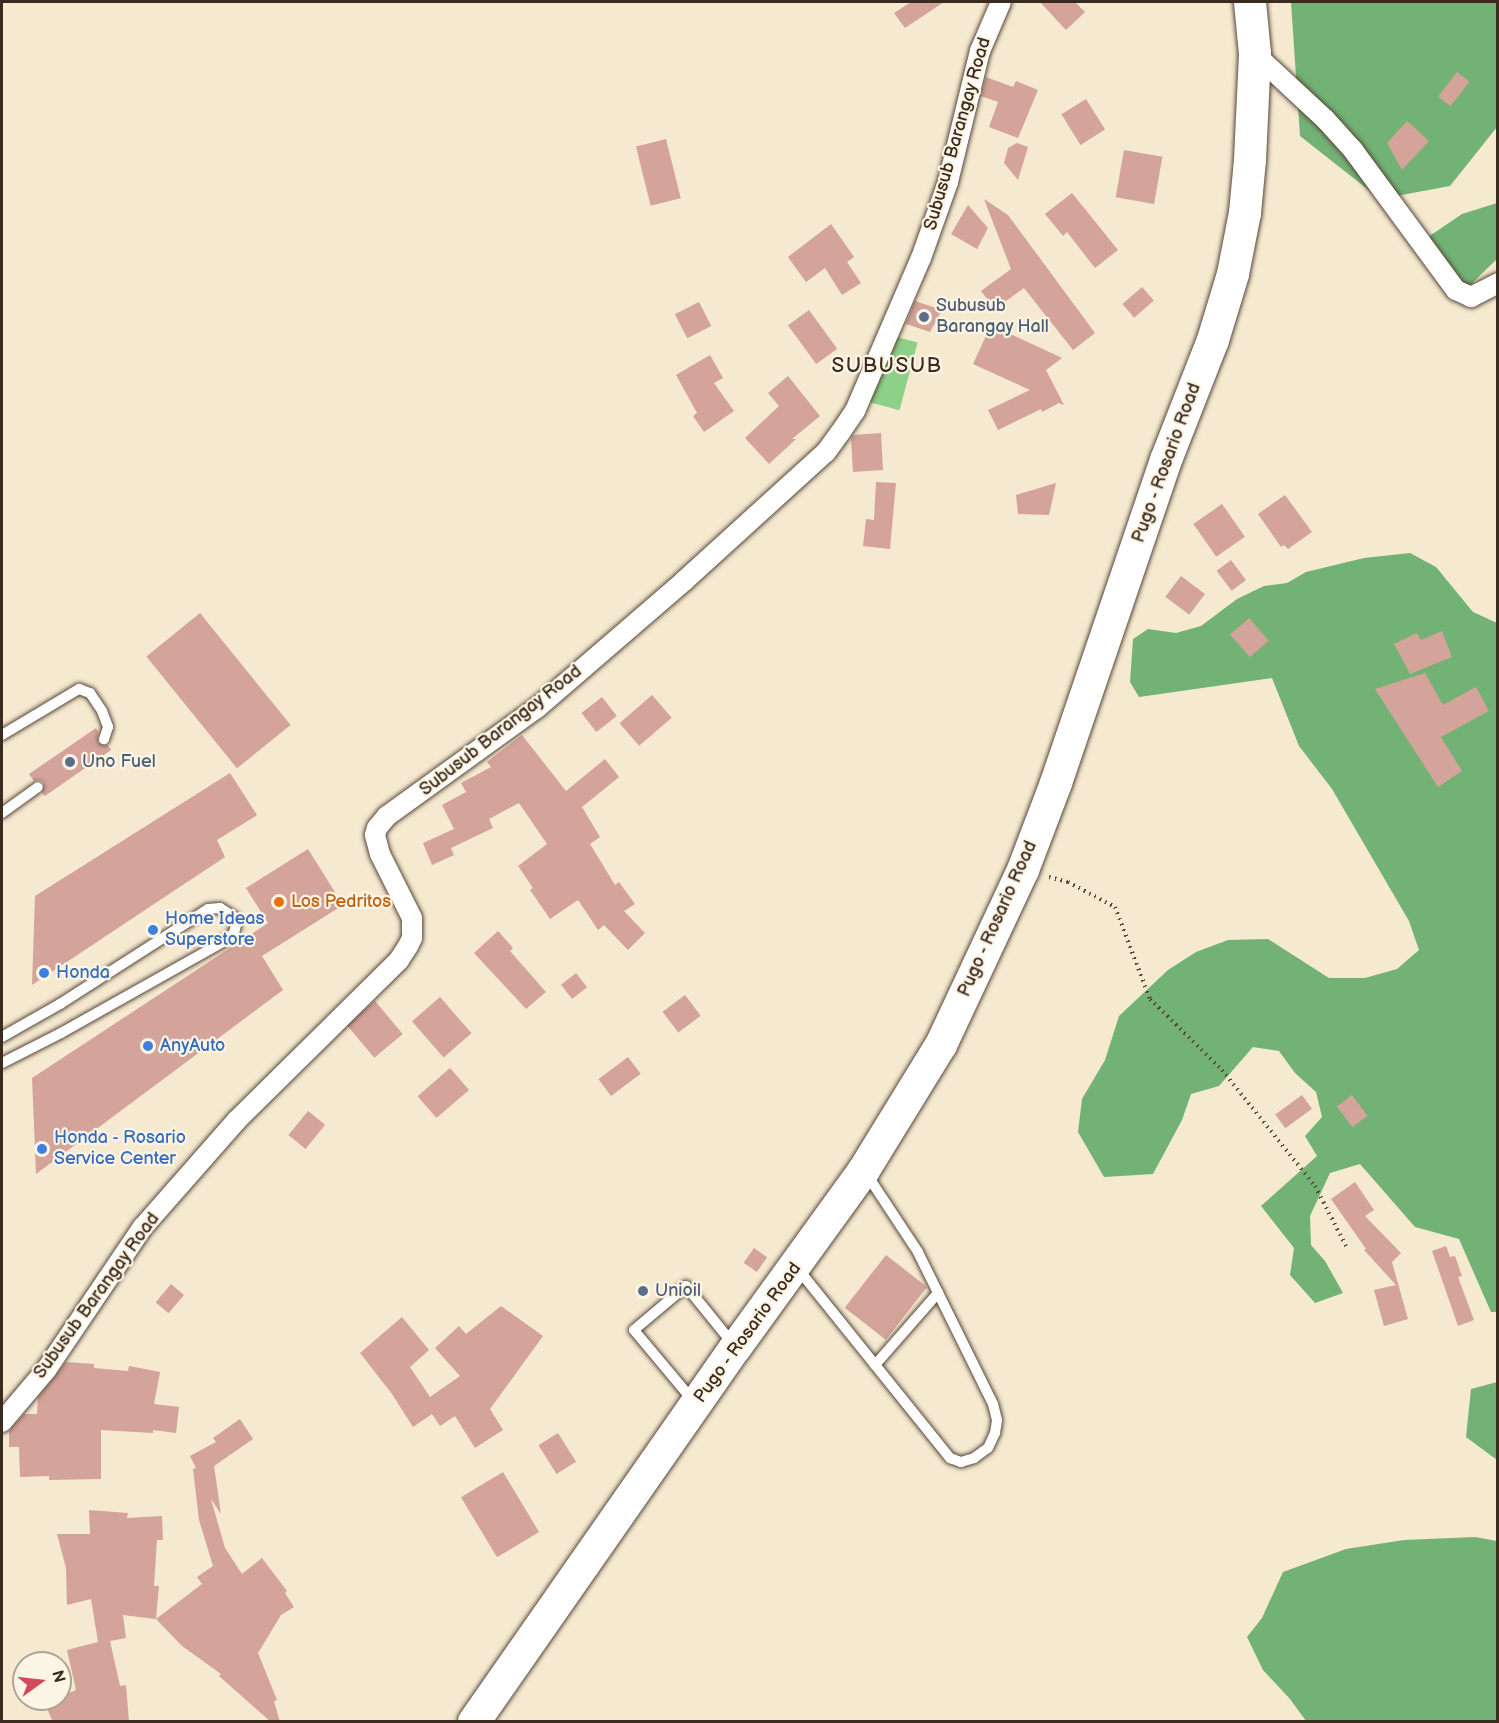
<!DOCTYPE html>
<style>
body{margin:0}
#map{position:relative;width:1499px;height:1723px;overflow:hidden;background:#f5e9d0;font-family:"Balsamiq Sans",sans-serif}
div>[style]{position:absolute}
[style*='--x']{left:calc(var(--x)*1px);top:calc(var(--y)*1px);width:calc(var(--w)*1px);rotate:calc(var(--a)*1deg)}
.green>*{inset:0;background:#8dd088;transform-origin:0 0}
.forest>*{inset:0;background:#72b274}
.building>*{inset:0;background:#d4a39a;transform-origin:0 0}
.path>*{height:4px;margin-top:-2px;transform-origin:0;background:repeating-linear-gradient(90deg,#574739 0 1.5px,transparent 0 6px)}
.roads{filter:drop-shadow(0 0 2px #574739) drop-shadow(0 0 2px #574739)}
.lane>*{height:10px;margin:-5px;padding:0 5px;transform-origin:5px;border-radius:5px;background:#fff}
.street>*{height:20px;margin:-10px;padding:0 10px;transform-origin:10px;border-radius:10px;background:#fff}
.primary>*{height:32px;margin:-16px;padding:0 16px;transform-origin:16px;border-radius:16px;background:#fff}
.dots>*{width:16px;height:16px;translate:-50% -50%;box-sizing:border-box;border:3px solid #fcf5e5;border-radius:50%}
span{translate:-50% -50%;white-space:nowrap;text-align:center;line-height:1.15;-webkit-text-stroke:4.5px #fcf5e5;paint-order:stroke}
.street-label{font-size:18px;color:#3b2a1e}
.service-label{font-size:18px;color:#4e5e75}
.left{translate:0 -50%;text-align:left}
.food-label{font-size:18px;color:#c56008}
.shop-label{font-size:18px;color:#366cbe}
.quarter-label{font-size:21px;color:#3b2a1e;letter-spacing:1.5px}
.frame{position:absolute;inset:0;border:3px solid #3b2a1e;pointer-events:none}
.north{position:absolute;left:12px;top:1651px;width:60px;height:60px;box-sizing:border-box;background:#fcf5e5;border:2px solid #afa495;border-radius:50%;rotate:75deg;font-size:16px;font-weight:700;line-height:24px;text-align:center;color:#3b2a1e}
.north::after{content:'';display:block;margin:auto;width:21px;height:27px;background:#d1495b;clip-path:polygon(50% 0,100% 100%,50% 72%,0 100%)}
</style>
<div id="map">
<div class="green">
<div style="left:878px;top:332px;width:41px;height:70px;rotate:15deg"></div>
</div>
<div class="forest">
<div style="clip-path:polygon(1291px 2px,1497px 2px,1497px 127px,1450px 186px,1380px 199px,1300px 136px)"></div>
<div style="clip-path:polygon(1497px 203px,1497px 259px,1465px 290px,1428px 237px,1462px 214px)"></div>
<div style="clip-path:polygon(1410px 553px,1436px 567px,1473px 612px,1497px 623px,1497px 1312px,1491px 1312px,1459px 1239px,1415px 1227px,1360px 1164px,1330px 1173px,1310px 1216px,1311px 1245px,1325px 1261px,1343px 1293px,1315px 1303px,1290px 1275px,1294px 1248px,1261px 1206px,1317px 1156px,1305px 1136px,1322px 1117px,1316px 1092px,1295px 1073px,1279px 1051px,1253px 1047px,1219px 1086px,1191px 1094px,1182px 1120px,1153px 1174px,1104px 1177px,1078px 1132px,1082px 1099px,1105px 1060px,1119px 1016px,1168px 970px,1196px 952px,1228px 940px,1268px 939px,1329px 978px,1365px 978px,1397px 969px,1419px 950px,1409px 921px,1332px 789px,1299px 746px,1272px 678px,1139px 697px,1130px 682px,1133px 639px,1148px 629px,1176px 633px,1201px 626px,1237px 599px,1264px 586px,1287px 583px,1306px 572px,1364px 558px)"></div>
<div style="clip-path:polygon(1497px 1382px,1498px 1382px,1497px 1460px,1466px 1437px,1471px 1389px)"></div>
<div style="clip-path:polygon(1475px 1537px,1497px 1541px,1497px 1721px,1306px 1721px,1290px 1699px,1263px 1670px,1247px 1637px,1262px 1618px,1283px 1572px,1346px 1549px,1404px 1540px)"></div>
</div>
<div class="building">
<div style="clip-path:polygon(911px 2px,944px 2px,905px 28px,894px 13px)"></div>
<div style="clip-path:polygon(1040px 2px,1075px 2px,1085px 12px,1066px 30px)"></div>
<div style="left:1457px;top:72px;width:16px;height:31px;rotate:38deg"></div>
<div style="clip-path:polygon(986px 77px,1013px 87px,1016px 81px,1038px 90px,1018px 138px,989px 127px,998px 102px,981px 96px)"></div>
<div style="left:1086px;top:99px;width:36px;height:29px;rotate:58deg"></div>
<div style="clip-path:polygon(1407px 121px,1429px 141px,1402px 170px,1387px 143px)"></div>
<div style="left:666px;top:139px;width:61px;height:31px;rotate:76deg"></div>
<div style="clip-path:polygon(1017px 143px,1028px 147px,1018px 180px,1004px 163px,1008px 148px)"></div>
<div style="left:1124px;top:150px;width:39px;height:48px;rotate:10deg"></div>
<div style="clip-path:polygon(1072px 193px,1118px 250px,1095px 268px,1067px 232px,1063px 236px,1045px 214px)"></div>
<div style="clip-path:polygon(984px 199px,1008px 215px,1095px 333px,1073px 350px,1024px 288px,995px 309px,981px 291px,1011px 269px)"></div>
<div style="clip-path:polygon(968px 205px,988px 228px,977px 249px,951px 234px)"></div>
<div style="clip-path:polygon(831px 224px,854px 257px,847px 262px,861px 283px,842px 295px,825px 268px,806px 282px,788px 257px)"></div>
<div style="left:1142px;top:287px;width:18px;height:26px;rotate:49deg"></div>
<div style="clip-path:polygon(915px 301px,942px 310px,930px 332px,906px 324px)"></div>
<div style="left:699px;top:302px;width:27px;height:27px;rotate:63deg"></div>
<div style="left:809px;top:310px;width:48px;height:26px;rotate:54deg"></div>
<div style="clip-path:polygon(991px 325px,1062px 358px,1046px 370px,1064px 405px,1059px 403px,1042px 412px,1041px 409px,998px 430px,988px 410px,1030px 390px,973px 364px)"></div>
<div style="clip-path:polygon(710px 355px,723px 378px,714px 383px,734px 411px,704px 432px,693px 416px,697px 413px,676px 375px)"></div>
<div style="clip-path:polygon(788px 376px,820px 416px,792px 439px,796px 439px,769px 464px,745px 438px,779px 406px,768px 393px)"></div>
<div style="clip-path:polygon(881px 433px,883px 470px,853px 472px,851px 439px,853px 435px)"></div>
<div style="clip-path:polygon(876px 482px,896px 483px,890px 549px,863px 546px,866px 519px,874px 520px)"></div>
<div style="clip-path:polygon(1056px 483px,1049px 515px,1018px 514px,1016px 495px)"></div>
<div style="clip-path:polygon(1285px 495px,1312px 532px,1288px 549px,1284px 545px,1281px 547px,1258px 514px)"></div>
<div style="left:1222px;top:504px;width:40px;height:35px;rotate:55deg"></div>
<div style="left:1231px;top:560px;width:25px;height:18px;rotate:53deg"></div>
<div style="left:1181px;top:576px;width:30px;height:26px;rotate:37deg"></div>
<div style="left:200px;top:613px;width:144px;height:69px;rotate:51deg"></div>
<div style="left:1249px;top:618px;width:30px;height:25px;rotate:49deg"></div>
<div style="clip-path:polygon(1442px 631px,1452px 657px,1410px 674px,1394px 644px,1417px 633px,1421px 640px)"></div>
<div style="clip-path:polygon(1425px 673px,1443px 705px,1476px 687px,1489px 711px,1441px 737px,1462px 771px,1438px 787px,1375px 689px)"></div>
<div style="left:652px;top:695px;width:30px;height:43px;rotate:49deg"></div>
<div style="left:602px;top:697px;width:24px;height:26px;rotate:52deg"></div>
<div style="clip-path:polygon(96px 728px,98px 732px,98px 743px,108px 745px,111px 750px,45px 796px,42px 793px,44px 783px,40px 780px,34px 781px,29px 774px)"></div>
<div style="clip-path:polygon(522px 735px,566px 791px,605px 759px,619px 777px,582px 807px,600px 837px,590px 844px,615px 885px,619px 882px,635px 904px,624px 911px,645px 933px,628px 950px,604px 925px,598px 930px,578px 900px,550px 919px,530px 890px,533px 888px,518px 866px,547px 844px,519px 803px,489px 819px,493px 828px,451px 848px,454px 855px,432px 865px,423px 843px,454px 829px,442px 805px,466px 792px,461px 783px,491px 767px,487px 762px)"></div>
<div style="clip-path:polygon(230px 773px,257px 815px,217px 840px,225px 857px,32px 985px,35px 896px)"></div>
<div style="clip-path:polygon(308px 849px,343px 905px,262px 956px,283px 990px,36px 1174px,32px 1078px,268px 923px,246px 888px)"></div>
<div style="clip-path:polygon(498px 931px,513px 948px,510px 951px,546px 992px,526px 1009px,474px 953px)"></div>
<div style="left:576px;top:973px;width:18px;height:19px;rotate:52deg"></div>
<div style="left:685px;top:995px;width:26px;height:28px;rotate:53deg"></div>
<div style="left:440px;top:997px;width:48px;height:37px;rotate:49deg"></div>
<div style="left:375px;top:1001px;width:43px;height:37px;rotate:50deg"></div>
<div style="left:628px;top:1057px;width:21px;height:37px;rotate:53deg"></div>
<div style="left:450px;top:1068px;width:29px;height:43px;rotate:49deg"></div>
<div style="left:1302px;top:1095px;width:17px;height:33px;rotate:54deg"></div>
<div style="left:1352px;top:1095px;width:26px;height:19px;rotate:53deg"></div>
<div style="left:308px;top:1111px;width:22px;height:31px;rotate:39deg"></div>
<div style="clip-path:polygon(1355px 1182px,1374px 1210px,1365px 1216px,1401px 1253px,1392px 1262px,1408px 1319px,1384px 1326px,1374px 1290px,1396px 1285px,1364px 1250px,1366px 1249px,1331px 1199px)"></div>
<div style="clip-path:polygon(1446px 1246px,1450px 1257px,1455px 1256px,1462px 1276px,1458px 1277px,1474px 1320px,1458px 1326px,1432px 1251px)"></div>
<div style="left:754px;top:1248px;width:16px;height:18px;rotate:35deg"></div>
<div style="left:886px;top:1255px;width:52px;height:67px;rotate:38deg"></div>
<div style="left:171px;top:1284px;width:17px;height:24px;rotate:40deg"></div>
<div style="clip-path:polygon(501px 1306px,543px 1336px,490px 1409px,503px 1430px,475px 1448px,455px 1416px,440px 1426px,432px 1414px,413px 1427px,392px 1394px,360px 1353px,402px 1317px,429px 1350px,410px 1367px,430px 1397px,460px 1376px,435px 1348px,459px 1326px,466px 1334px)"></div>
<div style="clip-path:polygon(66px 1362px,94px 1364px,94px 1368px,128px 1371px,129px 1366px,160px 1372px,154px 1404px,179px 1407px,176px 1433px,153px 1430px,153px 1433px,101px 1430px,101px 1479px,49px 1480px,49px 1476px,20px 1477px,19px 1447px,9px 1447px,9px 1431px,24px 1414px,37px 1414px,38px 1397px)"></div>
<div style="clip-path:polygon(240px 1419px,253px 1439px,214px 1466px,221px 1514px,211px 1499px,225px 1548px,242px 1574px,262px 1558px,287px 1591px,285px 1593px,294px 1607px,281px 1615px,258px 1653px,277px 1700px,274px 1701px,280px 1722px,271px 1722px,219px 1676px,221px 1674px,182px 1646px,156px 1619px,202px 1584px,197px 1577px,213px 1566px,199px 1520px,193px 1469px,196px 1468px,190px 1456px,216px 1442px,213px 1438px)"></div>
<div style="left:558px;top:1433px;width:34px;height:23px;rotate:58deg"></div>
<div style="left:503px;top:1472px;width:70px;height:49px;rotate:59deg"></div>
<div style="clip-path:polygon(89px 1510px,128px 1513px,127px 1518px,162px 1516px,163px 1540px,157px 1540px,154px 1586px,159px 1586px,156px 1619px,123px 1615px,126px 1638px,110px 1641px,120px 1686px,126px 1685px,129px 1722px,53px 1722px,45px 1704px,76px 1690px,67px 1650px,98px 1642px,91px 1599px,67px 1605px,66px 1568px,57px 1534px,90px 1534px)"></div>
</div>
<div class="path">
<div style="--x:1049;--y:877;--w:20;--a:15"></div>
<div style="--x:1068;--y:882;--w:53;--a:28"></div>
<div style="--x:1115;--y:907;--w:98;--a:69.2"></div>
<div style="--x:1150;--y:999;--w:101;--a:44.6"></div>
<div style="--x:1222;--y:1070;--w:149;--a:51.3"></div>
<div style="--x:1315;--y:1186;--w:70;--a:62.7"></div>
</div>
<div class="roads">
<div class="lane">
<div style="--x:2;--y:735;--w:90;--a:-30.9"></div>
<div style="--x:79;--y:689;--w:12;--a:20"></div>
<div style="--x:90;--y:693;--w:22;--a:56"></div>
<div style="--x:102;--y:711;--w:17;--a:69"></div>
<div style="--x:108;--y:727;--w:13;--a:108"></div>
<div style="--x:2;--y:813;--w:44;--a:-35.8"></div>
<div style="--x:2;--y:1037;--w:67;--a:-29.6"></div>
<div style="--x:60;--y:1004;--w:176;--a:-32.7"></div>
<div style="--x:208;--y:909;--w:12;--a:-5"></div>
<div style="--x:220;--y:908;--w:17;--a:33"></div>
<div style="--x:234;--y:917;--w:8;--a:76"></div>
<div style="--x:236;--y:925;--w:8;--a:104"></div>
<div style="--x:234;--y:933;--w:14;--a:141"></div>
<div style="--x:223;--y:942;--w:186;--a:150.7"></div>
<div style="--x:61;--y:1033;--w:66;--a:153"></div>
<div style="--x:798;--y:1269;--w:243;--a:51.2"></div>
<div style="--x:950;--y:1458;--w:12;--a:20"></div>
<div style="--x:961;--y:1462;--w:14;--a:-17"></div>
<div style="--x:974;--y:1458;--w:17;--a:-36"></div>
<div style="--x:988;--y:1448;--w:17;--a:-65"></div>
<div style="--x:995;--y:1433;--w:13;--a:-81"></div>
<div style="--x:997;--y:1420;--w:16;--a:-104"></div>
<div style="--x:993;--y:1404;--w:169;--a:-116.3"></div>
<div style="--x:918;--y:1252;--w:95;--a:-123.4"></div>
<div style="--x:875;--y:1365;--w:96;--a:-48.8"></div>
<div style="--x:695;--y:1403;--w:95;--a:-129.9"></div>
<div style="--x:634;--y:1330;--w:68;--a:-40.2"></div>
<div style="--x:686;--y:1286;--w:76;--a:50.9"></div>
</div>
<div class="street">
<div style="--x:1255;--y:54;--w:96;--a:42.9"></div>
<div style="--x:1325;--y:119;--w:42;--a:47.9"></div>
<div style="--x:1353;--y:150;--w:174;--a:53.7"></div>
<div style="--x:1456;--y:290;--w:17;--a:25"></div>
<div style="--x:1471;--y:297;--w:30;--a:-27"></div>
<div style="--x:2;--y:1422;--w:68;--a:-49.8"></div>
<div style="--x:46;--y:1370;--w:173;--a:-55.9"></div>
<div style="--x:143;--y:1227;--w:141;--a:-48.7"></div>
<div style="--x:236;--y:1121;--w:229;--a:-44.6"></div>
<div style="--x:399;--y:960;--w:17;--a:-57"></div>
<div style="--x:408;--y:946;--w:9;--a:-63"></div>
<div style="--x:412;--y:938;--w:20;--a:-90"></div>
<div style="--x:412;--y:918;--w:72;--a:-116.6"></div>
<div style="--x:380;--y:854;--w:20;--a:-105"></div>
<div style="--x:375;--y:835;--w:7;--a:-74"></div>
<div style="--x:377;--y:828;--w:16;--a:-50"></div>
<div style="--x:387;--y:816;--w:185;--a:-35.8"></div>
<div style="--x:537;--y:708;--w:194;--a:-40.8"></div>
<div style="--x:684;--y:581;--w:192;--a:-42.3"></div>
<div style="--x:826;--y:452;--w:24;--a:-54"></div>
<div style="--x:840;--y:433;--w:27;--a:-56"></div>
<div style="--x:855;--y:411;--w:167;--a:-66.7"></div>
<div style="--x:921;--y:258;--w:81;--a:-70.4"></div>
<div style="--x:948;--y:182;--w:135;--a:-76.3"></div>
<div style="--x:980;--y:51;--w:53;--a:-66.8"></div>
</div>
<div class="primary">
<div style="--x:474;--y:1722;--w:457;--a:-55.1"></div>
<div style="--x:736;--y:1347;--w:218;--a:-54.1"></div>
<div style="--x:864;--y:1170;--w:147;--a:-58.4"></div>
<div style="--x:941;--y:1045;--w:193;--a:-64.9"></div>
<div style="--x:1023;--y:870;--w:93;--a:-69.2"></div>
<div style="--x:1056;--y:783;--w:341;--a:-71.2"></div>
<div style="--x:1166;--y:460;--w:129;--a:-68.6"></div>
<div style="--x:1213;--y:340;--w:69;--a:-73.1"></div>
<div style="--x:1233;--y:274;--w:62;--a:-78.9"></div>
<div style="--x:1245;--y:213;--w:53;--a:-84.6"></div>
<div style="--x:1250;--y:160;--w:106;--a:-87.3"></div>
<div style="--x:1255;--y:54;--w:52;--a:-95.5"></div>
</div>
</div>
<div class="dots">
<div style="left:924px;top:317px;background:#5c6f8a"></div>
<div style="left:70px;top:762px;background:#5c6f8a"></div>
<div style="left:279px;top:902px;background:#e8710a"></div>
<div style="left:153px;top:930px;background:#3f7fe0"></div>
<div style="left:44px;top:973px;background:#3f7fe0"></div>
<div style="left:148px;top:1046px;background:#3f7fe0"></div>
<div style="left:42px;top:1149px;background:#3f7fe0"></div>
<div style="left:643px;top:1291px;background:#5c6f8a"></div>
</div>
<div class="street-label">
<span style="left:958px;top:134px;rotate:-74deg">Subusub Barangay Road</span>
<span style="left:1167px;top:463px;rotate:-70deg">Pugo - Rosario Road</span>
<span style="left:501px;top:731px;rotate:-38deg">Subusub Barangay Road</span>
<span style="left:998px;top:919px;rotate:-66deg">Pugo - Rosario Road</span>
<span style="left:97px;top:1296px;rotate:-54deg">Subusub Barangay Road</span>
<span style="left:748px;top:1333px;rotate:-54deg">Pugo - Rosario Road</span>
</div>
<div class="service-label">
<span class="left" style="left:936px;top:317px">Subusub<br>Barangay Hall</span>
<span class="left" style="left:82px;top:762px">Uno Fuel</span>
<span class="left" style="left:655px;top:1291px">Unioil</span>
</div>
<div class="food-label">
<span class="left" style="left:291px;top:902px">Los Pedritos</span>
</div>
<div class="shop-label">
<span class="left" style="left:165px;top:930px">Home Ideas<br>Superstore</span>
<span class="left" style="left:56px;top:973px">Honda</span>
<span class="left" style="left:160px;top:1046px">AnyAuto</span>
<span class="left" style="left:54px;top:1149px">Honda - Rosario<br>Service Center</span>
</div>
<div class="quarter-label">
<span style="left:887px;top:366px">SUBUSUB</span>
</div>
<div class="frame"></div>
<div class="north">N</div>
</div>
